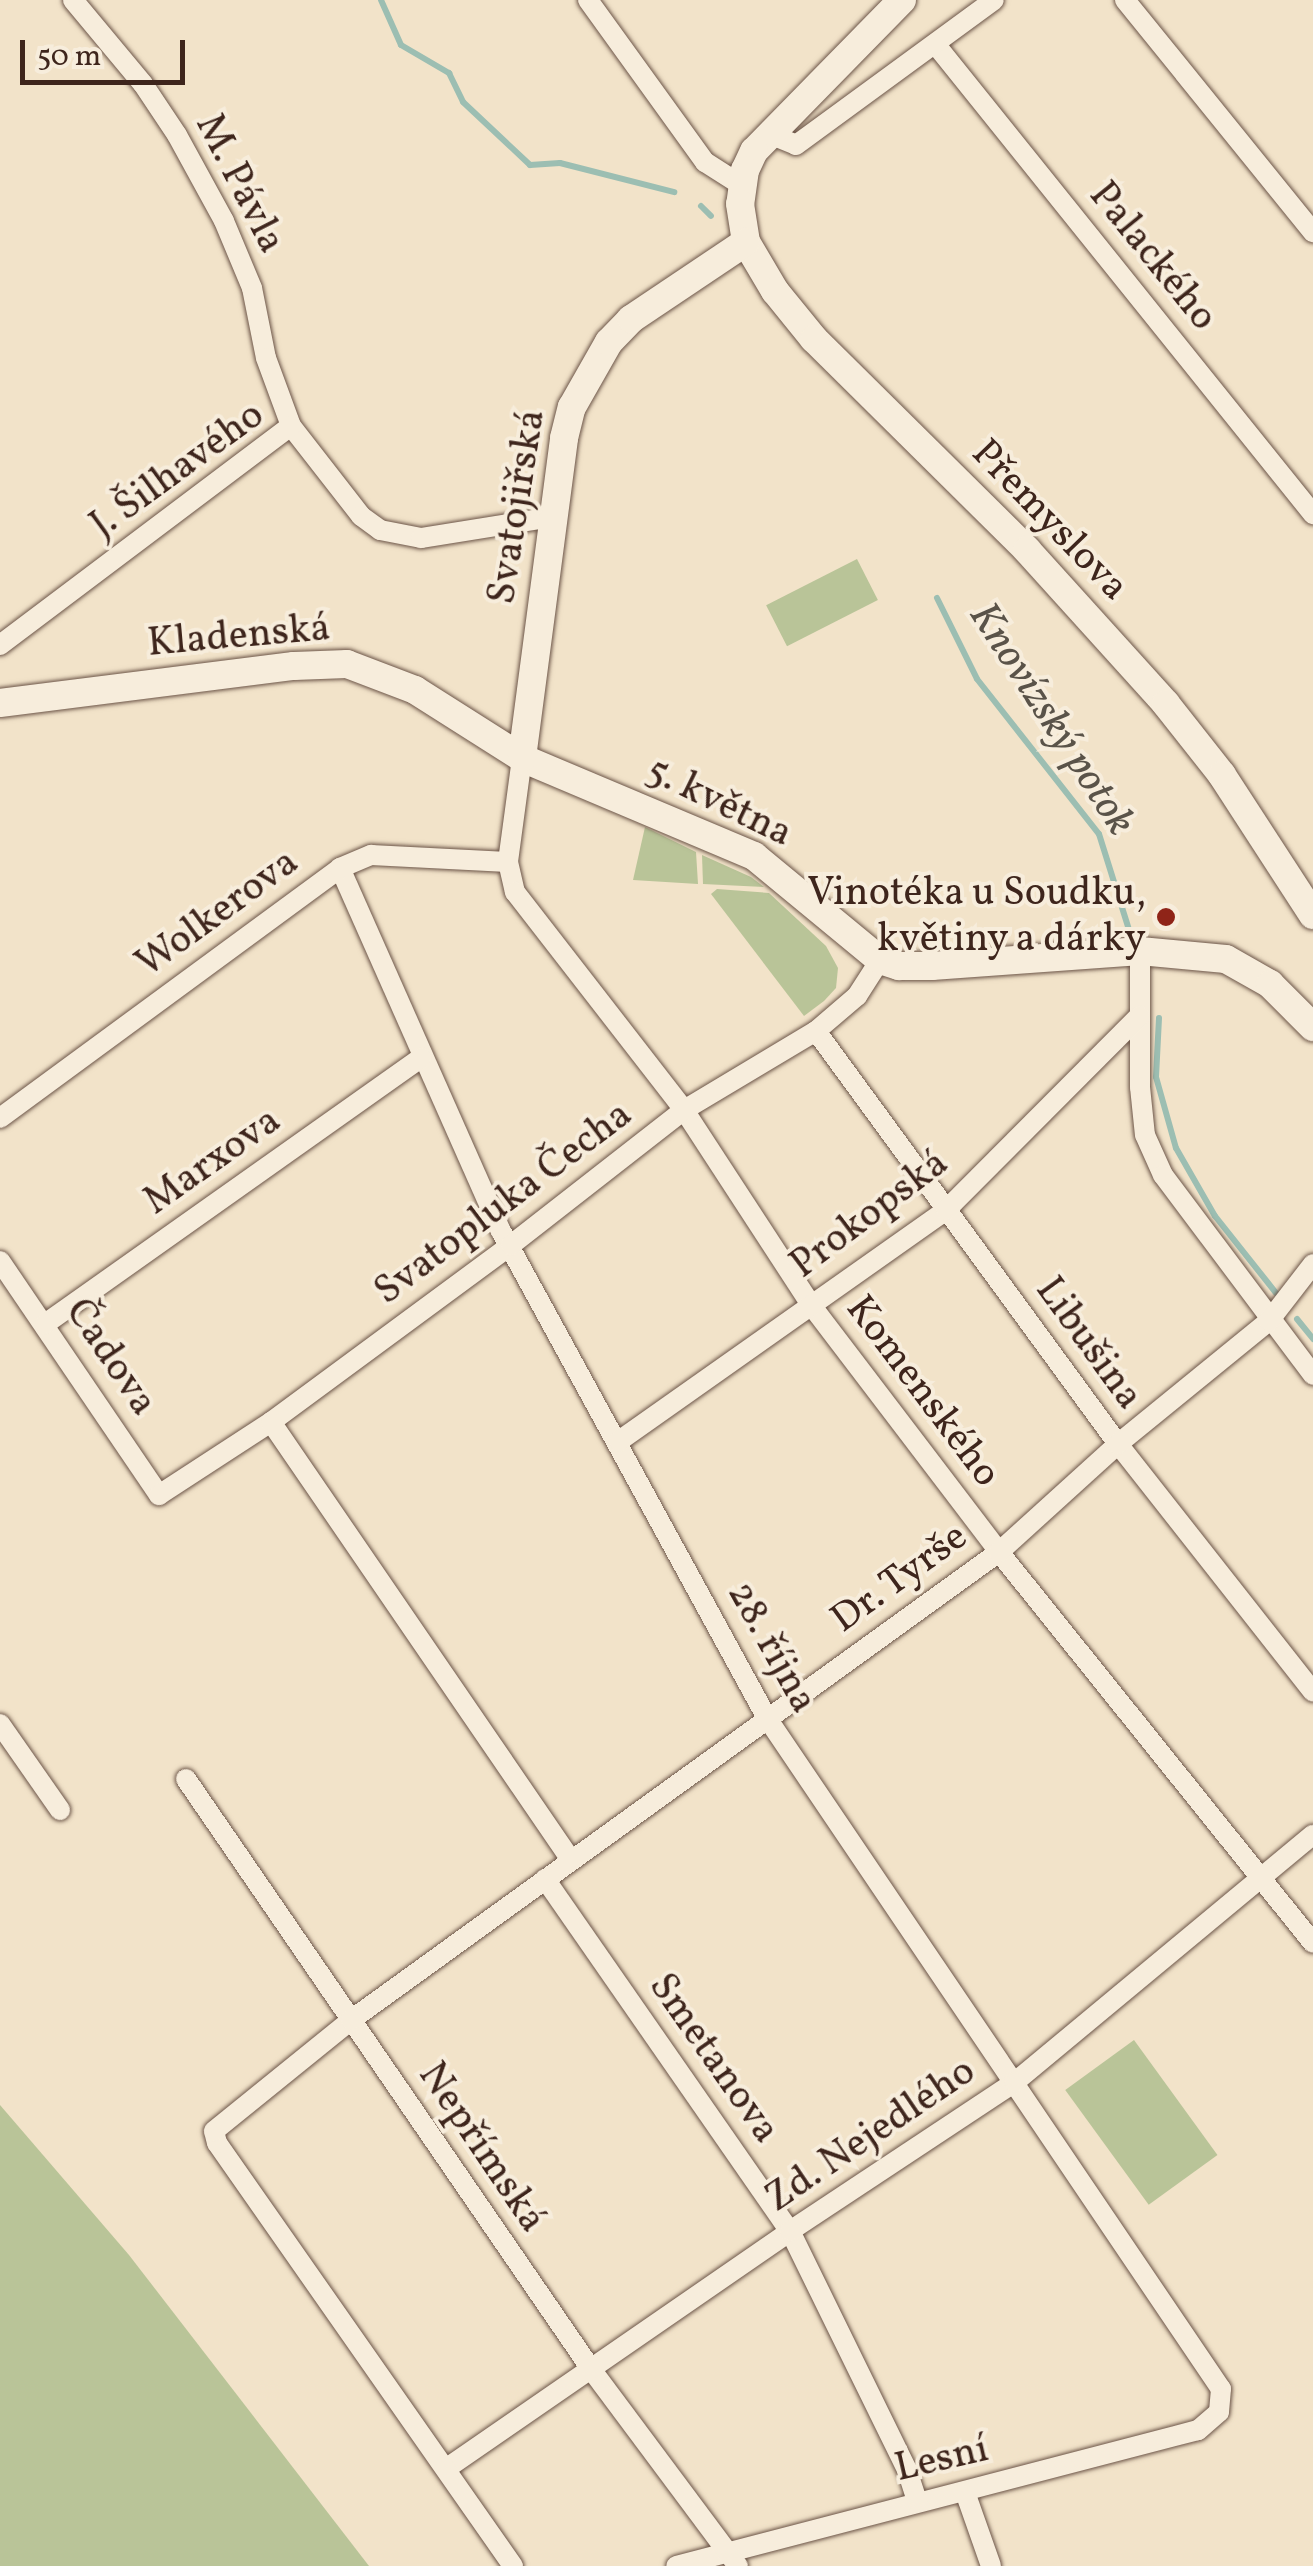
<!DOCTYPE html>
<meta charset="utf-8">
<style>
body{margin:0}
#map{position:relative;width:1313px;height:2566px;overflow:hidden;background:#f2e3c9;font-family:Vollkorn,serif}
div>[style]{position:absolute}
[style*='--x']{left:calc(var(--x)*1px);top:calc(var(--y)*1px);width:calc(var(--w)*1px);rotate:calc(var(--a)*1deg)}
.green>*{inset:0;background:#b9c498;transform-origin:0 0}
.stream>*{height:6px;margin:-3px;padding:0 3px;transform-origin:3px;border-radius:3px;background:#9cbeb2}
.roads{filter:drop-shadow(0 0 2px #6b5447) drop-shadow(0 0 2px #6b5447)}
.street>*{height:20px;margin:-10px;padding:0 10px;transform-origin:10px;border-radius:10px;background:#f7eddc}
.secondary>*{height:28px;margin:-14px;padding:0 14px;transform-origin:14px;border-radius:14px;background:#f7eddc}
.dots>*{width:28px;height:28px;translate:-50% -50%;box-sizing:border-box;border:5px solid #f7eddc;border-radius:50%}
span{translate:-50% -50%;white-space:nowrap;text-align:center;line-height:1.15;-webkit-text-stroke:8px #f7eddc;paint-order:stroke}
.street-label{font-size:40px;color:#3e251c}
.poi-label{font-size:40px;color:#3e251c}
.right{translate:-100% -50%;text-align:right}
.water-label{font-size:42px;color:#5a5349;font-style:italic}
.scale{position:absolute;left:20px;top:40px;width:165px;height:45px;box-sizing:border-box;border:5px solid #3e251c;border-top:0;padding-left:12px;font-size:30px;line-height:35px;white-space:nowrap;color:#3e251c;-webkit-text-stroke:8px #f7eddc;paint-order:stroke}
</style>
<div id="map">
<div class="green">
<div style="left:857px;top:559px;width:46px;height:102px;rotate:63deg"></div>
<div style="clip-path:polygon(645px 827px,696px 852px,698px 884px,633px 880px)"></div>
<div style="clip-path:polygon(702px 855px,751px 877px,764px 887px,703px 884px)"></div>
<div style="clip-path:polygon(717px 889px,769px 893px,826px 946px,838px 968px,836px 988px,824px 1001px,804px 1016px,711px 894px)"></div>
<div style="left:1134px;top:2040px;width:142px;height:85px;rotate:54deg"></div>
<div style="clip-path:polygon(0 2105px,129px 2255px,369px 2566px,0 2566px)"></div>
</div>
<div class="stream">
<div style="--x:381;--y:0;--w:49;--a:66"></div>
<div style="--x:401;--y:45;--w:56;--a:30.3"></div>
<div style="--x:449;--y:73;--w:32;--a:64"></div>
<div style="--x:463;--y:102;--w:92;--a:43.2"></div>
<div style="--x:530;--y:165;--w:30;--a:-4"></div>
<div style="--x:560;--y:163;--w:118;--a:14.3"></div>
<div style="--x:701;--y:206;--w:14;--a:45"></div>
<div style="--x:937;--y:598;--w:90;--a:63.7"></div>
<div style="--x:977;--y:679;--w:197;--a:51.8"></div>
<div style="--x:1099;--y:834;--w:104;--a:72.6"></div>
<div style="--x:1159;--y:1018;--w:59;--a:92.9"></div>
<div style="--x:1156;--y:1077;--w:74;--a:74.3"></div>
<div style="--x:1176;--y:1148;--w:78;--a:60.2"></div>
<div style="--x:1215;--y:1216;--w:98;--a:51.6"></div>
<div style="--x:1297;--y:1319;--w:26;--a:51"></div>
</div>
<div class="roads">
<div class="street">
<div style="--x:73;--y:0;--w:109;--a:50.2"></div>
<div style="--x:143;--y:84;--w:61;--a:56.3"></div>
<div style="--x:177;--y:135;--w:98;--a:61.3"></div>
<div style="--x:224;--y:221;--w:73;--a:67.3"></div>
<div style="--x:252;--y:288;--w:71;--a:78.7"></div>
<div style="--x:266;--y:358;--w:72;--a:69.8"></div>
<div style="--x:291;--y:426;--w:114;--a:52.1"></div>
<div style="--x:361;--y:516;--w:24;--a:36"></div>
<div style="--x:380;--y:530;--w:42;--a:11"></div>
<div style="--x:421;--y:538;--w:133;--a:-9.1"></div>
<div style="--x:588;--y:0;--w:200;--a:54.2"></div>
<div style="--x:705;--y:162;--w:43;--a:32.6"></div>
<div style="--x:1125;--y:0;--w:299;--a:51"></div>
<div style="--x:936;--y:45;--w:602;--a:51.21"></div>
<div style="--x:767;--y:133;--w:31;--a:22"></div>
<div style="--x:796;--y:145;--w:245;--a:-36.2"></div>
<div style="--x:0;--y:645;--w:364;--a:-37"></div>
<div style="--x:522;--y:758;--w:105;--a:97.7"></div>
<div style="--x:508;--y:862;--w:31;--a:77"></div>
<div style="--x:515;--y:892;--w:276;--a:52.2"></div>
<div style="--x:684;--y:1110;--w:233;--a:56.9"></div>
<div style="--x:811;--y:1305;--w:310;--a:52.7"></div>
<div style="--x:999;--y:1552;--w:501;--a:51.23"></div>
<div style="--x:340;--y:868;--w:397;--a:66.1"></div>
<div style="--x:501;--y:1231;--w:555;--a:61.36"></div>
<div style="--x:767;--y:1718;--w:810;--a:55.92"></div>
<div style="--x:1221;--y:2389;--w:23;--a:95"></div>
<div style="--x:1219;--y:2412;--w:28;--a:139"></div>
<div style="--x:1198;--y:2430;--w:539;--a:165.4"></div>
<div style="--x:1140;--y:951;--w:136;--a:90"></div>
<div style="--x:1140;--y:1087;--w:48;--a:84.1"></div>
<div style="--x:1145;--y:1135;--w:44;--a:65.8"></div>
<div style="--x:1163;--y:1175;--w:250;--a:53.1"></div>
<div style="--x:816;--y:1031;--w:512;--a:53.82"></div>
<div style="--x:1118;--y:1444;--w:315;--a:51.8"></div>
<div style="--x:0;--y:1118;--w:422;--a:-36.3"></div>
<div style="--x:340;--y:868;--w:34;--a:-23"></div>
<div style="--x:371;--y:855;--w:137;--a:2.9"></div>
<div style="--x:0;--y:1261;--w:283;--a:55.8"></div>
<div style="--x:159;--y:1495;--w:134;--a:-33.1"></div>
<div style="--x:271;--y:1422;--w:298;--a:-36.4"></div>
<div style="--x:511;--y:1245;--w:219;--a:-38"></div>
<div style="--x:684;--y:1110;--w:154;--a:-30.9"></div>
<div style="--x:816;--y:1031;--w:54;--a:-40.5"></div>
<div style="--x:857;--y:996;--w:43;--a:-57.4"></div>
<div style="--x:45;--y:1324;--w:461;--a:-35.3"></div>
<div style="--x:271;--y:1422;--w:531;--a:55.59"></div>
<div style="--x:619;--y:1441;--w:400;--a:-35.2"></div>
<div style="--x:946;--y:1210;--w:274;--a:-45.1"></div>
<div style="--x:0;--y:1724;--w:105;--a:55.1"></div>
<div style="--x:186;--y:1779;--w:716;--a:55.53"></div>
<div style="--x:591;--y:2369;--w:246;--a:53.3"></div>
<div style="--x:545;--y:1879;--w:429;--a:55.2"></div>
<div style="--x:790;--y:2231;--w:266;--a:63.9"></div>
<div style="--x:907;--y:2470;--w:33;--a:72"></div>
<div style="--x:447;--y:2468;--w:417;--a:-34.6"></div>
<div style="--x:790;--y:2231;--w:270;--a:-33.5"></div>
<div style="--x:1015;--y:2082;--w:387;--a:-39.7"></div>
<div style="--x:965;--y:2492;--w:78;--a:70.6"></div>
<div style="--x:513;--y:2566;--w:516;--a:-124.98"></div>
<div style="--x:217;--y:2143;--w:12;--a:-104"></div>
<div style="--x:214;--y:2131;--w:176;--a:-39"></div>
<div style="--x:351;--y:2020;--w:799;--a:-35.84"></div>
<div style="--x:999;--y:1552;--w:161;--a:-42.2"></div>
<div style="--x:1118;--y:1444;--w:195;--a:-39.2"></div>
<div style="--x:1269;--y:1321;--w:72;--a:-52.3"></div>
</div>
<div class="secondary">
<div style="--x:902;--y:0;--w:211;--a:134.4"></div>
<div style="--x:754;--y:151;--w:21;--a:115"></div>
<div style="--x:745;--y:170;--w:34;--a:98"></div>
<div style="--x:740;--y:204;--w:38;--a:81"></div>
<div style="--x:746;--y:242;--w:57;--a:59.4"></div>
<div style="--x:775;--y:291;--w:62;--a:50.9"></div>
<div style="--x:814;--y:339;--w:300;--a:44.7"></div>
<div style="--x:1027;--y:550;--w:207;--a:47.9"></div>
<div style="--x:1166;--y:704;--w:90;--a:51.7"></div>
<div style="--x:1222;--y:775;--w:167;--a:57"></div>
<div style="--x:0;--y:703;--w:296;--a:-7.2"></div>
<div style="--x:294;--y:666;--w:53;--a:-2.2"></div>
<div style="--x:347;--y:664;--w:73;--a:20.9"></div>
<div style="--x:415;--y:690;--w:127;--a:32.4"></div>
<div style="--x:522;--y:758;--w:252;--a:22.9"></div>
<div style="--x:754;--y:856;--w:163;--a:39.5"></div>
<div style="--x:880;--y:960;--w:20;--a:18"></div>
<div style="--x:899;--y:966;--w:33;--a:0"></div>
<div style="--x:932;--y:966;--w:209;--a:-4.1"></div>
<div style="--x:1140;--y:951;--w:86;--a:5.3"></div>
<div style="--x:1226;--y:959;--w:51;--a:29.6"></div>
<div style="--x:1270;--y:984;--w:61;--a:45"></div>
<div style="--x:522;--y:758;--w:323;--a:-82.5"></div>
<div style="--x:564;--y:438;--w:32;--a:-76"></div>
<div style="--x:572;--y:407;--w:75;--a:-60.4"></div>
<div style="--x:609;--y:342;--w:32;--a:-46"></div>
<div style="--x:631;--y:319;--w:138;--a:-33.8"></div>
</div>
</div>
<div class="dots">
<div style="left:1166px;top:917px;background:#8f2418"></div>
</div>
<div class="street-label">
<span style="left:239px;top:184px;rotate:63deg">M. Pávla</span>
<span style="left:1152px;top:257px;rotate:51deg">Palackého</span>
<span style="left:178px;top:471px;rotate:-36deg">J. Šilhavého</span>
<span style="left:518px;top:507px;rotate:-81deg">Svatojiřská</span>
<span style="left:1049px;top:521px;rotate:46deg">Přemyslova</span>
<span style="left:239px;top:637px;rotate:-5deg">Kladenská</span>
<span style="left:719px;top:803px;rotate:26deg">5. května</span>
<span style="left:218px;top:914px;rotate:-36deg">Wolkerova</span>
<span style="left:213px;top:1162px;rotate:-35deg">Marxova</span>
<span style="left:504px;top:1204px;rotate:-37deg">Svatopluka Čecha</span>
<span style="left:870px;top:1215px;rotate:-37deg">Prokopská</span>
<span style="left:1088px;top:1344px;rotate:54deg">Libušina</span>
<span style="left:110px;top:1358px;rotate:56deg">Čadova</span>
<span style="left:922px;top:1392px;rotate:53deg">Komenského</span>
<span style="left:900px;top:1579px;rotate:-36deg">Dr. Tyrše</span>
<span style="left:771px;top:1648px;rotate:61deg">28. října</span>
<span style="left:713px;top:2059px;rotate:55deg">Smetanova</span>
<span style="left:871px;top:2136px;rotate:-34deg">Zd. Nejedlého</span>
<span style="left:481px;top:2148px;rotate:56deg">Nepřímská</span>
<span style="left:942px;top:2460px;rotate:-13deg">Lesní</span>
</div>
<div class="poi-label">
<span class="right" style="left:1146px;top:917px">Vinotéka u Soudku,<br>květiny a dárky</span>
</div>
<div class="water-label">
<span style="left:1050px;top:720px;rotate:57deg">Knovízský potok</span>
</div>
<div class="scale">50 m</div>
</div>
